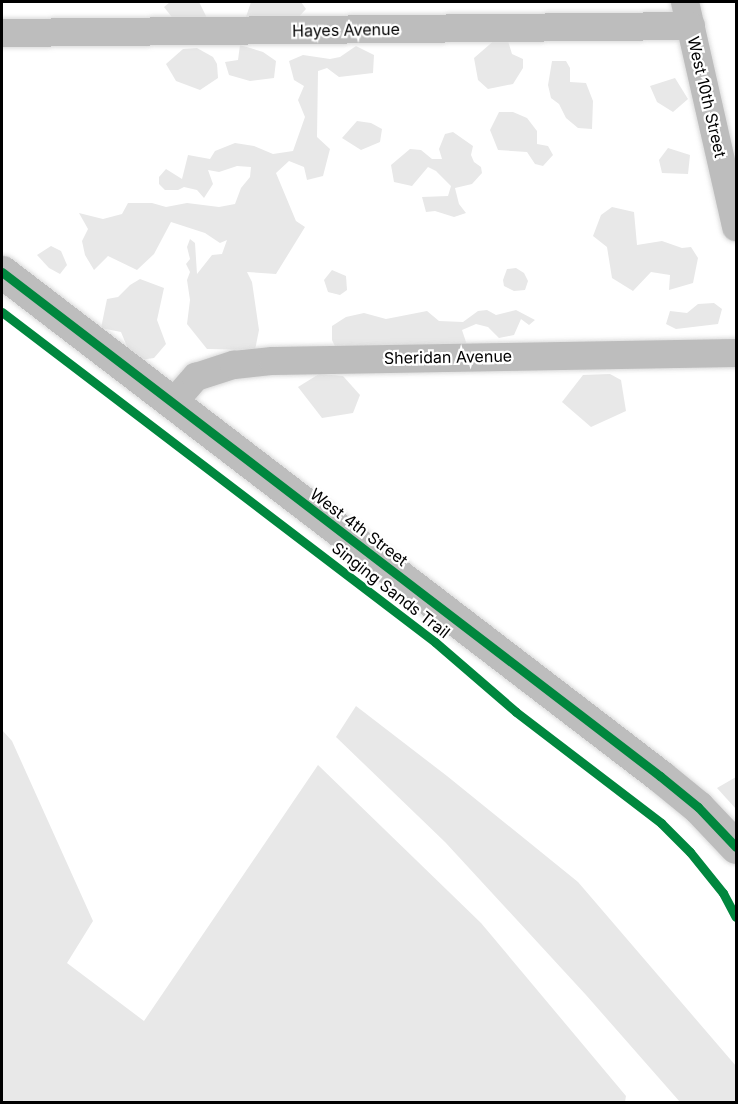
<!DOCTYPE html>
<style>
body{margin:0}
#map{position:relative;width:738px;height:1104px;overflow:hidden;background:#fff;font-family:Inter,sans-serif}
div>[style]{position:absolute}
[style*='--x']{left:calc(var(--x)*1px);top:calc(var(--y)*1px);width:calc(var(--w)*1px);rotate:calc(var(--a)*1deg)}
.green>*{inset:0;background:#e8e8e8}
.roads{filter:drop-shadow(0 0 2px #dbdbdb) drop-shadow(0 0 2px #dbdbdb)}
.minor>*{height:28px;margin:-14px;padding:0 14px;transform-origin:14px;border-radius:14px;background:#bdbdbd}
.major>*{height:33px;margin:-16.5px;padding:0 16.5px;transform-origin:16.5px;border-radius:16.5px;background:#bdbdbd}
.cycleway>*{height:9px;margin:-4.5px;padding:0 4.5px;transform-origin:4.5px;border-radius:4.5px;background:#00873e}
span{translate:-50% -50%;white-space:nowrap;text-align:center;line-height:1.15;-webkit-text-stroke:4.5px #fff;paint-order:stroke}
.street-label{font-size:16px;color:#000}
.frame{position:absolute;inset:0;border:3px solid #000;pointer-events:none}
</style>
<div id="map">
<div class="green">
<div style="clip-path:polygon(170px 2px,199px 2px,208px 20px,178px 25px,164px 7px)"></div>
<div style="clip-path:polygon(251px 2px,301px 2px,306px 9px,295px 21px,246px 17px)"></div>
<div style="clip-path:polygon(497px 38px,508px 41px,512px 54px,523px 59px,523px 68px,513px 84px,488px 89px,478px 80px,474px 58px)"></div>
<div style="clip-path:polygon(240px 45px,263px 52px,276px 61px,274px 78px,250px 81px,229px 75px,225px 62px,238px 60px)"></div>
<div style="clip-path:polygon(356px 46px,374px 55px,373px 73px,339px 77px,327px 68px,318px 71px,317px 137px,330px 149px,323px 176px,307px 180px,304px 167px,289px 161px,276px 173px,296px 221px,305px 227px,276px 274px,247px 272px,252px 282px,259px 330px,255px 350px,207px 349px,187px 324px,190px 300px,187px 280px,190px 272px,186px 264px,190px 259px,187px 247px,190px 239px,195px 243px,197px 274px,212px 255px,222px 254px,227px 240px,220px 243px,205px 233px,171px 222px,154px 254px,137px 270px,108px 256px,94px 270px,85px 255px,82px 241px,88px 229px,79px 213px,103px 219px,122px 214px,128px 203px,152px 203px,166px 207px,187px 203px,219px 207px,235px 204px,241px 188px,250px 177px,251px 167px,237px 166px,219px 172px,208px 170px,213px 184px,204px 198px,197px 190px,184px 187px,178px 190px,165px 190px,159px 184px,159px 177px,166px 169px,182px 179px,188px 155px,210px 159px,215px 151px,235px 143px,254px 146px,273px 154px,293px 151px,305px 117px,298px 100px,304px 86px,294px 80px,289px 61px,303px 55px,330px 59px,340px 57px)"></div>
<div style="clip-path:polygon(197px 48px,213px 57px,217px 64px,218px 78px,200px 90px,176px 81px,166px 64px,183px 49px)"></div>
<div style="clip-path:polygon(552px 61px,566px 61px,570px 68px,570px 82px,586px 83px,593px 101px,592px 129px,578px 128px,566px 118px,559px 104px,551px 98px,548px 85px)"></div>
<div style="clip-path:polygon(675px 78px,688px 99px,673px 112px,657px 102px,650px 86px)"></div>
<div style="clip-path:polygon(499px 112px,513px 112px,527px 118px,537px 131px,537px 144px,548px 146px,553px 155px,543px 166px,535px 164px,527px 152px,498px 150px,490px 130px)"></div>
<div style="clip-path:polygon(357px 121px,371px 123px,382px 129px,380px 142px,361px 150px,342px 138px)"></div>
<div style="clip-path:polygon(453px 132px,473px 146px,471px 155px,474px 162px,481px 167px,482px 173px,472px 184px,455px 188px,459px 204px,466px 213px,454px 217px,435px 211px,426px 212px,422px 197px,448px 196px,451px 186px,436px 171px,428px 167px,412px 186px,394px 182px,391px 165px,410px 149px,421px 150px,432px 159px,442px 159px,439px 149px,445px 134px)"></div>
<div style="clip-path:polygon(668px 148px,690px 155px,688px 174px,662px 173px,659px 160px)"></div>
<div style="clip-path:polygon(612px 207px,634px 212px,637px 245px,662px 241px,682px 248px,691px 247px,698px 258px,693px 283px,669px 290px,670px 275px,651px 272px,633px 291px,612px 278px,607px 247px,593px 236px,601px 215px)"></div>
<div style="clip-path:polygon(51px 246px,61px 251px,67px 265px,60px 274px,49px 268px,37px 255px)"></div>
<div style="clip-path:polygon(516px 268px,524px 273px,528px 281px,525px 290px,514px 291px,504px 286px,503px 280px,507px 269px)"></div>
<div style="clip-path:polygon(332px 270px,346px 276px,347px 290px,340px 295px,328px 292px,324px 280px)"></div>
<div style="clip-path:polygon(140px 279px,164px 288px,157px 320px,166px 344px,154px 358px,133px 361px,121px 332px,101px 328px,107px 299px,118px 297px,130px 285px)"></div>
<div style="clip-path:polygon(714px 303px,722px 309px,718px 324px,676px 329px,666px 324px,670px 311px,687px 313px,698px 304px)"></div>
<div style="clip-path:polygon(487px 310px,496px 315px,516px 310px,535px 320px,529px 325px,521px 319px,514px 335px,499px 338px,488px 327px,476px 324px,462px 330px,469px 351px,339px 355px,332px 340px,332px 326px,346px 317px,364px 313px,386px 319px,427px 311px,439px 321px,463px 322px,478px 311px)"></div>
<div style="clip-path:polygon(319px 374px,343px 376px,360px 395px,353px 413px,322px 418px,298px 387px)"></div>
<div style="clip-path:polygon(610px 374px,621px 380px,626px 411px,591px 427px,562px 402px,583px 375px)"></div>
<div style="clip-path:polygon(356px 706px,447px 776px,578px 882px,736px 1066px,736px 1102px,680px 1102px,586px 995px,445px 842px,336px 737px)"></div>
<div style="clip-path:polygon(2px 730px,12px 741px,93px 921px,67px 963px,144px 1021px,318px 765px,481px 923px,626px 1096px,625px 1102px,2px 1102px)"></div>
<div style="clip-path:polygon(736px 777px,736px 809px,717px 788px)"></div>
</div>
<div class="roads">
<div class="minor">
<div style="--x:685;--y:2;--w:231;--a:77.2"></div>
<div style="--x:2;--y:33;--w:689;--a:-0.58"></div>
<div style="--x:173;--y:403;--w:35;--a:-49"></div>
<div style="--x:196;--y:377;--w:40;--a:-18"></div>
<div style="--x:234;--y:365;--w:39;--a:-6"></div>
<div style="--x:273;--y:361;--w:463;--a:-1"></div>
</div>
<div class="major">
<div style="--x:2;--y:272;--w:829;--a:37.45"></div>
<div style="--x:660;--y:776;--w:49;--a:39.2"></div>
<div style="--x:698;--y:807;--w:55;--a:46.5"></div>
</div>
</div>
<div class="cycleway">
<div style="--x:2;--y:272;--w:829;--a:37.45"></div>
<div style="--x:660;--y:776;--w:49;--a:39.2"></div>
<div style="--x:698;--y:807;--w:55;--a:46.5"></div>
<div style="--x:2;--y:312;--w:544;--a:37.31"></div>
<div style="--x:435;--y:642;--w:107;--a:40.8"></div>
<div style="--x:516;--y:712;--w:183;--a:37.4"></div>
<div style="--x:661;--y:823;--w:41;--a:45"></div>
<div style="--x:690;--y:852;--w:53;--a:51.2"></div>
<div style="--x:723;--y:893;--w:27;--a:62"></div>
</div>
<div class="street-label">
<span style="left:346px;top:30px;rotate:-1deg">Hayes Avenue</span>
<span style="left:707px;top:97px;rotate:77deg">West 10th Street</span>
<span style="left:448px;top:357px;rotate:-1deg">Sheridan Avenue</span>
<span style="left:359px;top:527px;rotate:37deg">West 4th Street</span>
<span style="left:391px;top:590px;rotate:38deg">Singing Sands Trail</span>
</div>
<div class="frame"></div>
</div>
